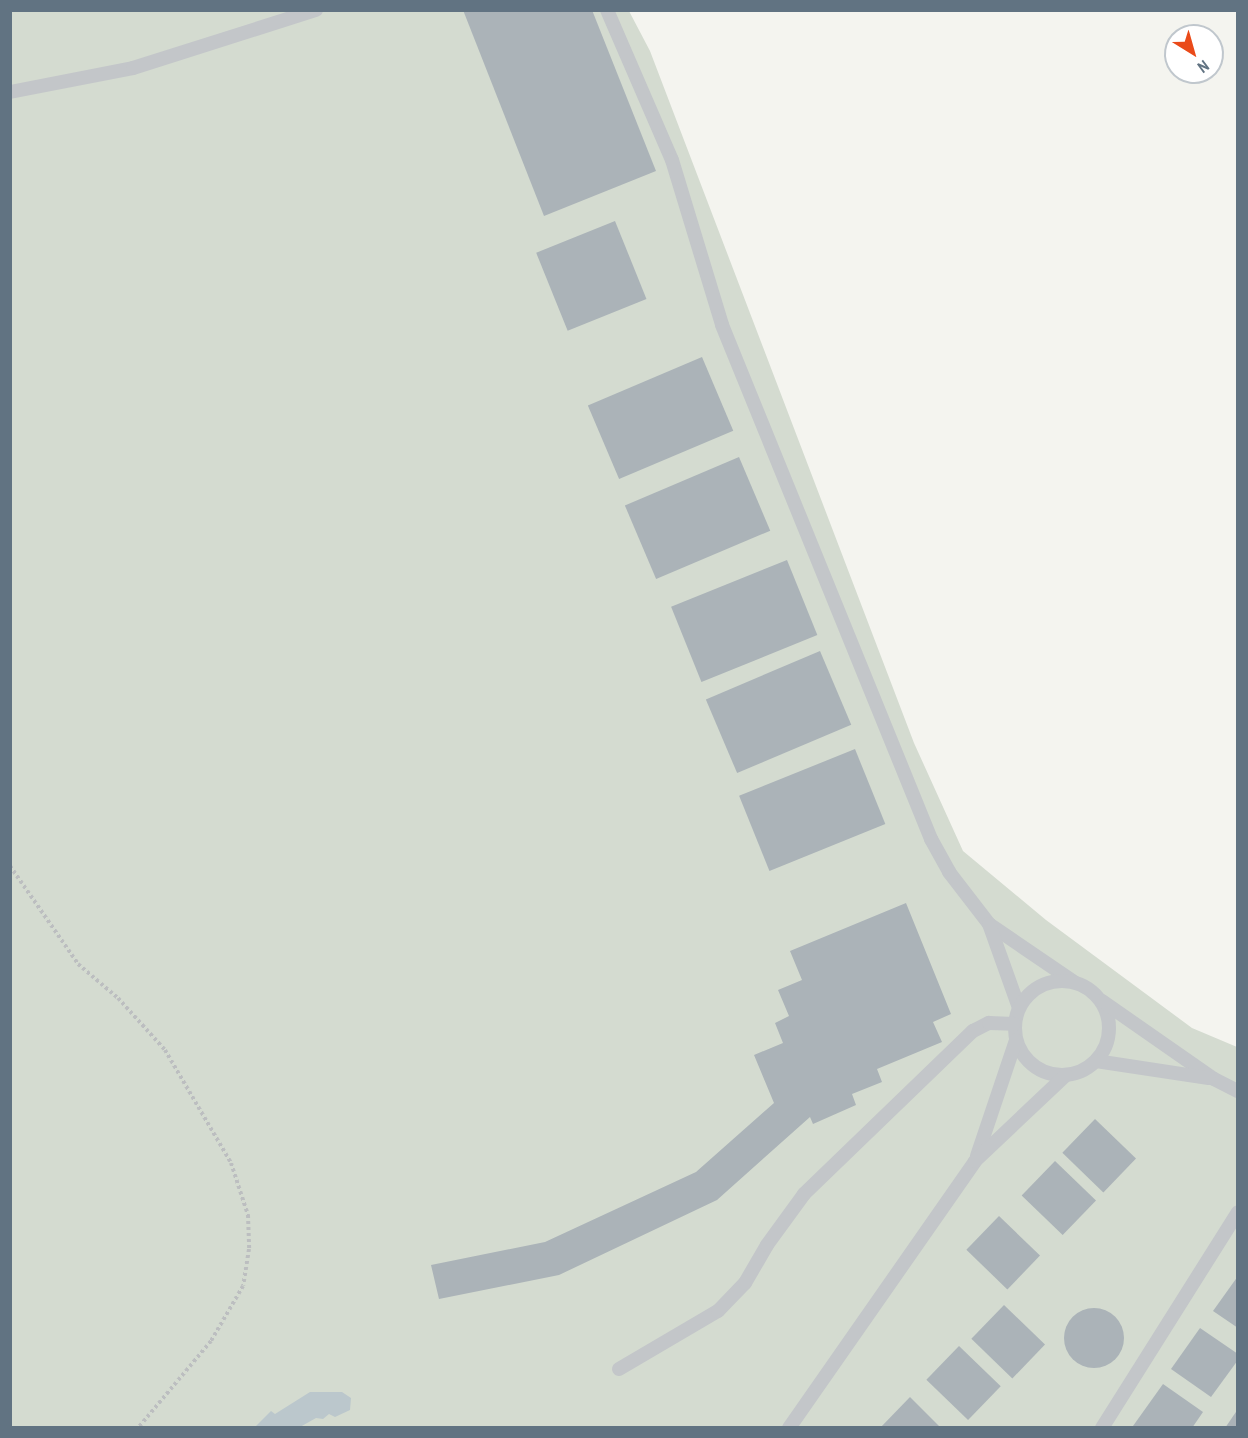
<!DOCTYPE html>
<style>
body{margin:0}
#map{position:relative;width:1248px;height:1438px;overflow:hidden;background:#f4f4ef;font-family:"Archivo Narrow",sans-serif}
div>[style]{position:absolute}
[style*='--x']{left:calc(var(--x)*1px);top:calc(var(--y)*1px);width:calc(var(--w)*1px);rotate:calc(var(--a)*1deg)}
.green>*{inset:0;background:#d4dbd0}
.water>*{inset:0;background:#bbc7cc}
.building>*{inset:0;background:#abb3b8;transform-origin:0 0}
.round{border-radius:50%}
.path>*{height:4px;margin-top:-2px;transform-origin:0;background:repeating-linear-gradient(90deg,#bcbec0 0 3px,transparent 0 6px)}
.service>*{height:14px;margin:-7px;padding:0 7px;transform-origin:7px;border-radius:7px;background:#c3c6c9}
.service>.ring{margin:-7px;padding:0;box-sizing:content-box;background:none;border:14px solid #c3c6c9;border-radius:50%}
span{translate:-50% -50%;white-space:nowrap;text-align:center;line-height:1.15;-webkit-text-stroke:6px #fff;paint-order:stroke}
.frame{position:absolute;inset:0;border:12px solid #617382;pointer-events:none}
.north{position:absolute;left:1164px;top:24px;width:60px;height:60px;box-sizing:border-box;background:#fff;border:2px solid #c0c7cd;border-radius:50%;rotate:143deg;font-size:16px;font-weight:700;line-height:24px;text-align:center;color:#617382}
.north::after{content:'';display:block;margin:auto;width:21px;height:27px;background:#ea4a19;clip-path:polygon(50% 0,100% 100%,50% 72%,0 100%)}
</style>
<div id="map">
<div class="green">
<div style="clip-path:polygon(10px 11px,629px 11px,650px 51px,914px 743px,963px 851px,1046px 920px,1192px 1028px,1237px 1047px,1237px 1427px,11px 1427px)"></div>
</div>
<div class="water">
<div style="clip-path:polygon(310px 1392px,342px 1392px,351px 1398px,350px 1410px,335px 1417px,329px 1414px,323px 1419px,316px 1418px,300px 1427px,255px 1427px,271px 1411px,275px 1414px)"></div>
</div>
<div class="building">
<div style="clip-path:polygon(463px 10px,592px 10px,656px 171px,544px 216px)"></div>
<div style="left:615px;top:221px;width:84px;height:85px;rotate:68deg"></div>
<div style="left:702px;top:357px;width:80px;height:124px;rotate:67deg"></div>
<div style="left:739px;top:457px;width:80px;height:124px;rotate:67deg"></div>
<div style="left:787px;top:560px;width:81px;height:125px;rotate:68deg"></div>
<div style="left:820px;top:651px;width:80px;height:124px;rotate:67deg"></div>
<div style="left:855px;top:749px;width:81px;height:125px;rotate:68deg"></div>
<div style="clip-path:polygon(906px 903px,951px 1014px,933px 1022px,942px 1042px,877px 1069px,882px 1082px,852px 1094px,856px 1105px,813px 1124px,810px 1117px,717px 1200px,559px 1275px,439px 1299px,431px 1265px,545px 1242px,696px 1172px,774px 1103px,754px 1055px,783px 1043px,775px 1023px,789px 1016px,778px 990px,802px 980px,790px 951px)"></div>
<div style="left:1095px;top:1119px;width:57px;height:47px;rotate:44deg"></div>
<div style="left:1055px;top:1161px;width:57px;height:48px;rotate:44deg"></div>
<div style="left:999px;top:1216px;width:57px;height:47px;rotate:44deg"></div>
<div style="clip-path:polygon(1238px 1276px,1238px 1328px,1213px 1311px)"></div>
<div style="left:1004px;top:1305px;width:57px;height:47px;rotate:44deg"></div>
<div class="round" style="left:1064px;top:1308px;width:60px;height:60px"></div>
<div style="clip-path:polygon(1200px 1328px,1238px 1354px,1238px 1360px,1211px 1397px,1171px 1369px)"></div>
<div style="left:959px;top:1346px;width:58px;height:47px;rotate:44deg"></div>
<div style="clip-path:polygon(1163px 1384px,1203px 1412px,1192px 1428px,1133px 1426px)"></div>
<div style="clip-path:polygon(910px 1397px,941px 1428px,880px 1428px)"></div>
<div style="clip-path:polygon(1238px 1409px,1238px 1428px,1225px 1428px)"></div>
</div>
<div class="path">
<div style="--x:10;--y:866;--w:119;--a:55.2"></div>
<div style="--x:78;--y:964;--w:52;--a:40.4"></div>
<div style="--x:118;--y:998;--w:70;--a:47.9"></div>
<div style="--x:165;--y:1050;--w:131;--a:59.7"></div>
<div style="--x:231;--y:1163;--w:55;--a:71.9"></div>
<div style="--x:248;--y:1215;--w:34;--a:88"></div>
<div style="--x:249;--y:1249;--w:37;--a:99"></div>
<div style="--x:243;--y:1286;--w:64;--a:120.2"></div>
<div style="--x:211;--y:1341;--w:114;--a:130"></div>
</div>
<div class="service">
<div style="--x:607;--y:10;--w:163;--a:66.6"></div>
<div style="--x:672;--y:160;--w:172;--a:73.1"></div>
<div style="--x:722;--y:325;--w:555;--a:67.87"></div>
<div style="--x:931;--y:839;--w:38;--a:61"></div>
<div style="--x:949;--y:872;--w:66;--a:52.4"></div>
<div style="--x:989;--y:924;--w:103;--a:34.3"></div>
<div style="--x:10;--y:92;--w:125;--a:-11"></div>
<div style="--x:133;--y:68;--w:192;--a:-17.6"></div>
<div style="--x:989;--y:924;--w:89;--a:70.3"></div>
<div class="ring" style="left:1015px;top:981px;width:80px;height:80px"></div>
<div style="--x:1102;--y:1001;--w:136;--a:34.9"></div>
<div style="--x:1214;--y:1079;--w:27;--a:27"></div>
<div style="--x:1096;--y:1061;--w:114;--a:8.6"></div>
<div style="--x:977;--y:1156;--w:122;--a:-71.4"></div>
<div style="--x:619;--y:1369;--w:115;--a:-30.4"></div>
<div style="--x:718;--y:1311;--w:39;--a:-46"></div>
<div style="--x:745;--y:1283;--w:44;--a:-59.9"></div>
<div style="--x:767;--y:1245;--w:63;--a:-54"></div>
<div style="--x:804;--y:1194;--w:235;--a:-44"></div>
<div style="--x:973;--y:1031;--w:18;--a:-27"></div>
<div style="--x:989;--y:1023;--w:25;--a:2"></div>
<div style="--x:789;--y:1428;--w:325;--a:-55.1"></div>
<div style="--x:975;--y:1161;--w:125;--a:-43.4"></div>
<div style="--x:1102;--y:1428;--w:255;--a:-57.8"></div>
</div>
<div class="frame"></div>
<div class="north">N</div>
</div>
